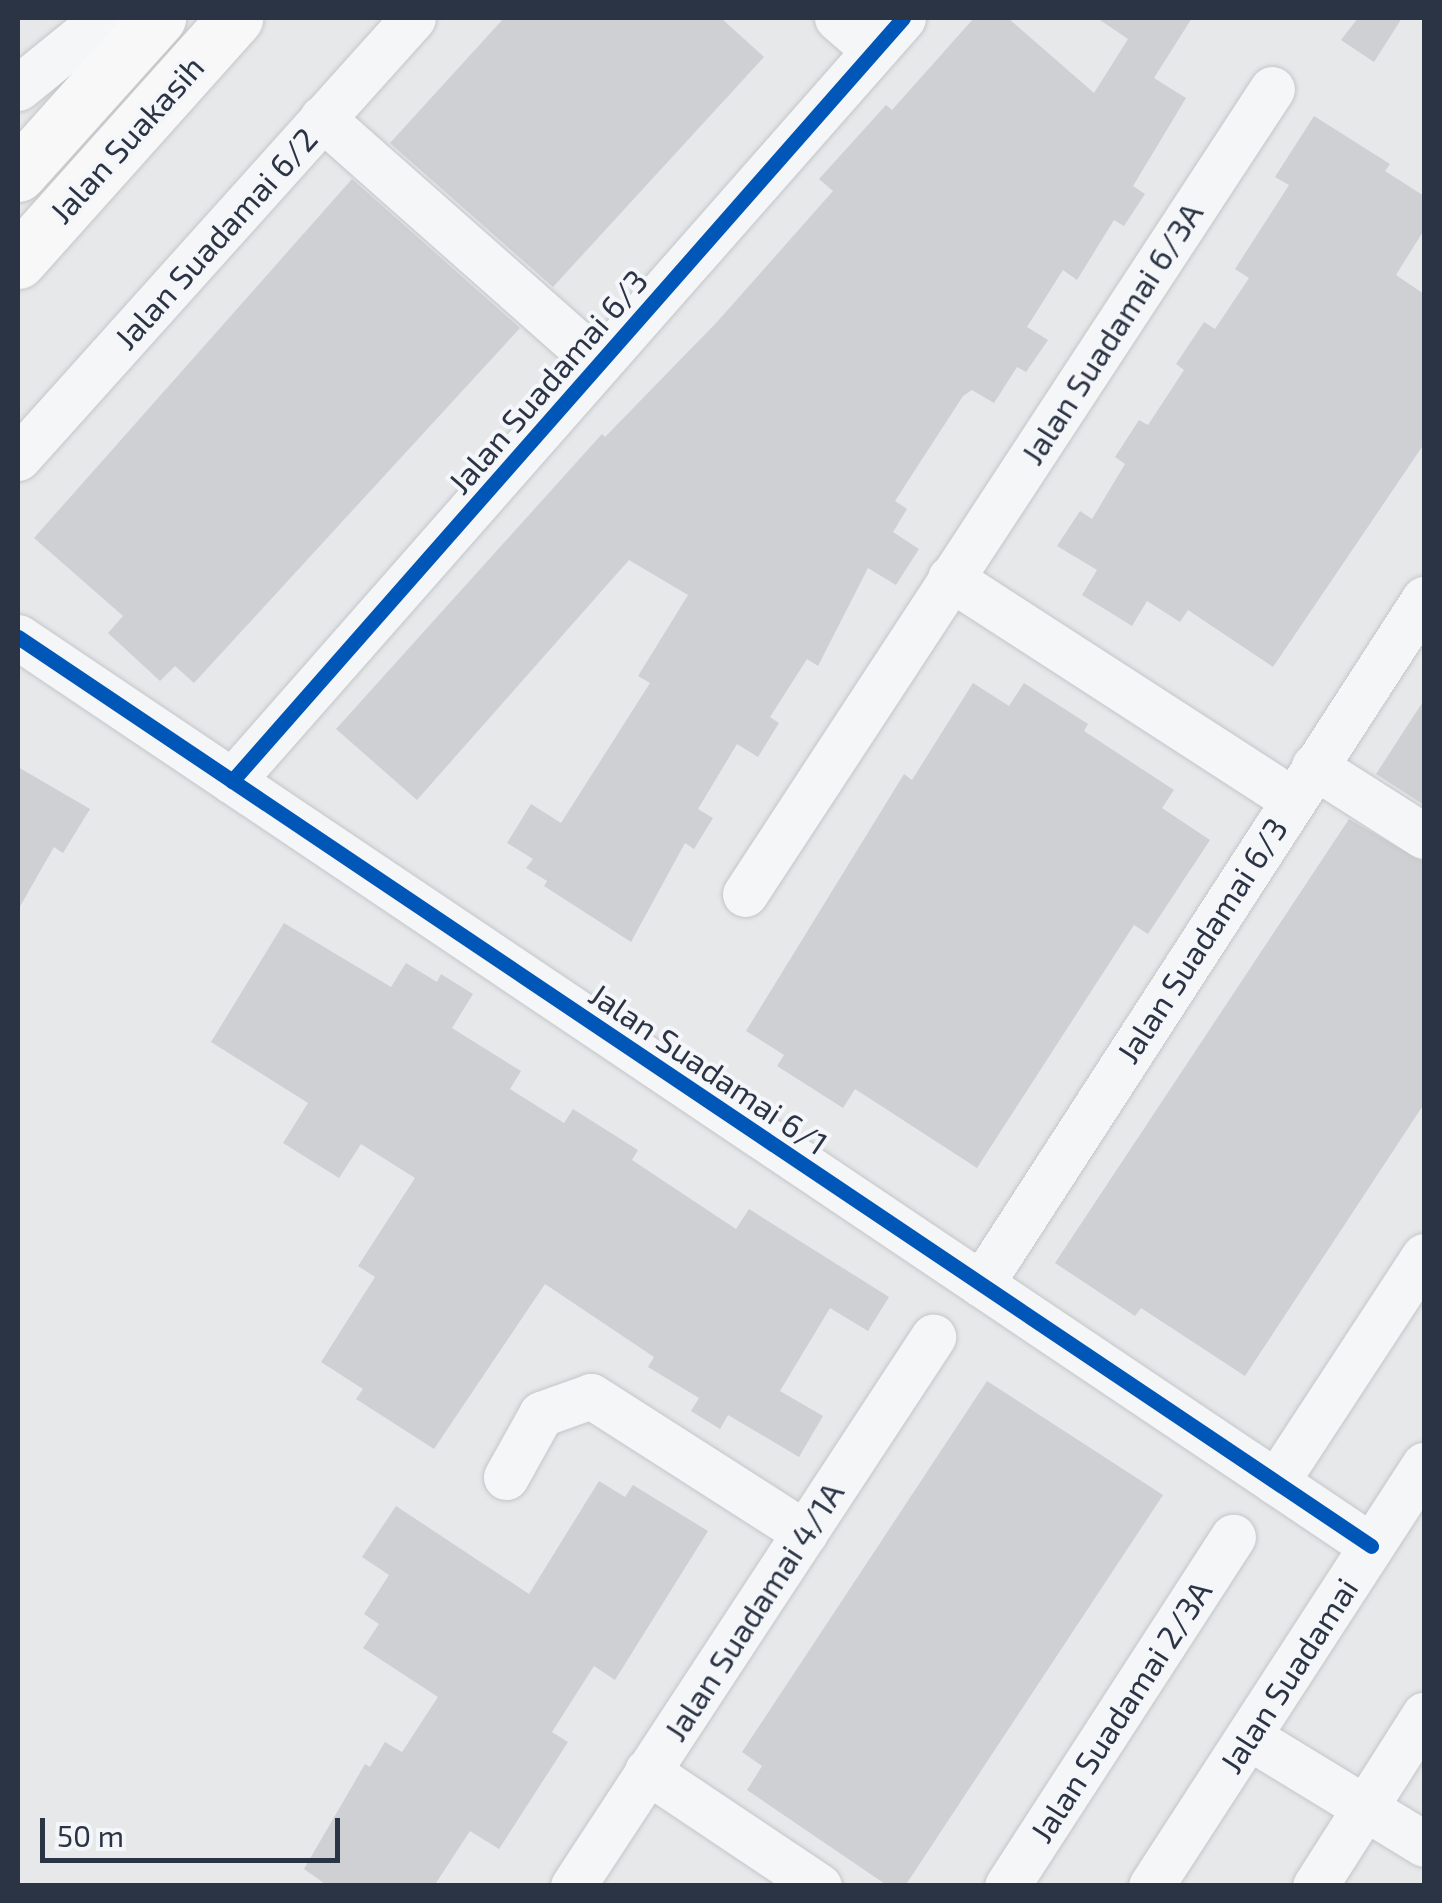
<!DOCTYPE html>
<style>
body{margin:0}
#map{position:relative;width:1442px;height:1903px;overflow:hidden;background:#e6e8ea;font-family:"Exo 2",sans-serif}
div>[style]{position:absolute}
[style*='--x']{left:calc(var(--x)*1px);top:calc(var(--y)*1px);width:calc(var(--w)*1px);rotate:calc(var(--a)*1deg)}
.building>*{inset:0;background:#ced0d3}
.roads{filter:drop-shadow(0 0 2px #c4c6c8) drop-shadow(0 0 2px #c4c6c8)}
.minor>*{height:45px;margin:-22.5px;padding:0 22.5px;transform-origin:22.5px;border-radius:22.5px;background:#f5f6f7}
.major>*{height:55px;margin:-27.5px;padding:0 27.5px;transform-origin:27.5px;border-radius:27.5px;background:#f8f8f8}
.cycleway>*{height:15px;margin:-7.5px;padding:0 7.5px;transform-origin:7.5px;border-radius:7.5px;background:#0057b8}
span{translate:-50% -50%;white-space:nowrap;text-align:center;line-height:1.15;-webkit-text-stroke:8px #f4f6f9;paint-order:stroke}
.street-label{font-size:32px;color:#2b3445}
.frame{position:absolute;inset:0;border:20px solid #2b3445;pointer-events:none}
.scale{position:absolute;left:40px;top:1818px;width:300px;height:45px;box-sizing:border-box;border:5px solid #2b3445;border-top:0;padding-left:12px;font-size:30px;line-height:35px;white-space:nowrap;color:#2b3445;-webkit-text-stroke:8px #f4f6f9;paint-order:stroke}
</style>
<div id="map">
<div class="building">
<div style="clip-path:polygon(504px 18px,721px 18px,764px 57px,553px 287px,390px 143px)"></div>
<div style="clip-path:polygon(974px 18px,1008px 18px,1094px 93px,1128px 39px,1097px 18px,1192px 18px,1154px 78px,1186px 98px,1133px 186px,1145px 194px,1124px 226px,1114px 220px,1077px 280px,1063px 270px,1027px 327px,1048px 340px,1026px 372px,1017px 367px,994px 403px,972px 390px,963px 396px,895px 501px,907px 509px,893px 532px,919px 549px,896px 585px,868px 568px,818px 666px,807px 659px,770px 717px,779px 723px,758px 757px,737px 744px,698px 809px,713px 818px,694px 849px,685px 843px,631px 942px,544px 886px,547px 881px,526px 868px,533px 859px,507px 843px,531px 804px,561px 823px,650px 683px,638px 676px,688px 595px,629px 560px,417px 800px,336px 729px,602px 434px,605px 437px,717px 322px,833px 191px,819px 179px,886px 105px,892px 110px)"></div>
<div style="clip-path:polygon(1358px 18px,1402px 18px,1374px 62px,1341px 40px)"></div>
<div style="clip-path:polygon(1314px 116px,1390px 164px,1385px 171px,1424px 196px,1424px 230px,1396px 275px,1424px 294px,1424px 444px,1273px 667px,1188px 610px,1180px 622px,1147px 601px,1132px 626px,1082px 595px,1097px 570px,1057px 546px,1080px 511px,1092px 519px,1125px 464px,1115px 457px,1139px 420px,1148px 425px,1184px 370px,1176px 364px,1204px 322px,1215px 329px,1249px 278px,1235px 269px,1289px 185px,1275px 177px)"></div>
<div style="clip-path:polygon(352px 179px,520px 328px,194px 683px,175px 666px,160px 681px,108px 633px,123px 616px,34px 538px)"></div>
<div style="clip-path:polygon(973px 683px,1009px 706px,1024px 683px,1088px 724px,1084px 731px,1174px 790px,1162px 808px,1210px 840px,1148px 934px,1134px 925px,977px 1168px,855px 1089px,843px 1108px,777px 1066px,784px 1055px,746px 1031px,904px 774px,912px 780px)"></div>
<div style="clip-path:polygon(1424px 700px,1424px 805px,1376px 774px)"></div>
<div style="clip-path:polygon(18px 767px,90px 809px,63px 853px,54px 847px,18px 910px)"></div>
<div style="clip-path:polygon(1349px 819px,1424px 862px,1424px 1104px,1245px 1376px,1141px 1308px,1135px 1316px,1055px 1263px)"></div>
<div style="clip-path:polygon(284px 923px,391px 987px,406px 963px,437px 982px,441px 974px,473px 994px,452px 1028px,521px 1071px,510px 1089px,564px 1123px,573px 1109px,638px 1150px,632px 1160px,736px 1229px,749px 1209px,889px 1297px,868px 1331px,830px 1308px,780px 1391px,823px 1416px,799px 1457px,728px 1415px,720px 1429px,691px 1411px,699px 1398px,648px 1367px,654px 1357px,545px 1284px,434px 1449px,356px 1399px,363px 1389px,321px 1362px,375px 1277px,358px 1266px,415px 1178px,361px 1144px,339px 1178px,283px 1143px,308px 1103px,211px 1042px)"></div>
<div style="clip-path:polygon(987px 1381px,1163px 1495px,905px 1886px,888px 1886px,747px 1790px,762px 1766px,742px 1752px)"></div>
<div style="clip-path:polygon(599px 1481px,625px 1497px,633px 1485px,708px 1531px,615px 1680px,594px 1666px,552px 1732px,568px 1742px,499px 1849px,470px 1831px,434px 1886px,328px 1886px,304px 1869px,365px 1764px,370px 1767px,385px 1742px,402px 1752px,438px 1697px,363px 1648px,379px 1624px,364px 1614px,389px 1575px,362px 1557px,396px 1506px,529px 1594px)"></div>
</div>
<div class="roads">
<div class="minor">
<div style="--x:837;--y:18;--w:49;--a:40.9"></div>
<div style="--x:18;--y:88;--w:111;--a:-39.1"></div>
<div style="--x:322;--y:118;--w:370;--a:41.5"></div>
<div style="--x:18;--y:458;--w:591;--a:-48.08"></div>
<div style="--x:950;--y:578;--w:407;--a:32.9"></div>
<div style="--x:18;--y:637;--w:1630;--a:33.89"></div>
<div style="--x:1314;--y:766;--w:130;--a:32.5"></div>
<div style="--x:232;--y:781;--w:1016;--a:-48.67"></div>
<div style="--x:745;--y:894;--w:962;--a:-56.79"></div>
<div style="--x:981;--y:1284;--w:816;--a:-57.11"></div>
<div style="--x:506;--y:1477;--w:72;--a:-60.9"></div>
<div style="--x:541;--y:1414;--w:53;--a:-19.8"></div>
<div style="--x:591;--y:1396;--w:254;--a:32.6"></div>
<div style="--x:1276;--y:1482;--w:270;--a:-56.8"></div>
<div style="--x:1249;--y:1737;--w:205;--a:31.4"></div>
<div style="--x:647;--y:1771;--w:207;--a:33.8"></div>
<div style="--x:573;--y:1886;--w:657;--a:-56.75"></div>
<div style="--x:1007;--y:1886;--w:416;--a:-57.1"></div>
<div style="--x:1151;--y:1886;--w:502;--a:-57.04"></div>
<div style="--x:1315;--y:1886;--w:203;--a:-57.5"></div>
</div>
<div class="major">
<div style="--x:18;--y:174;--w:210;--a:-48.1"></div>
<div style="--x:18;--y:261;--w:326;--a:-48.2"></div>
</div>
</div>
<div class="cycleway">
<div style="--x:18;--y:637;--w:1630;--a:33.89"></div>
<div style="--x:232;--y:781;--w:1016;--a:-48.67"></div>
</div>
<div class="street-label">
<span style="left:126px;top:139px;rotate:-48deg">Jalan Suakasih</span>
<span style="left:215px;top:238px;rotate:-48deg">Jalan Suadamai 6/2</span>
<span style="left:1111px;top:333px;rotate:-57deg">Jalan Suadamai 6/3A</span>
<span style="left:547px;top:381px;rotate:-49deg">Jalan Suadamai 6/3</span>
<span style="left:1201px;top:940px;rotate:-57deg">Jalan Suadamai 6/3</span>
<span style="left:709px;top:1068px;rotate:34deg">Jalan Suadamai 6/1</span>
<span style="left:753px;top:1611px;rotate:-57deg">Jalan Suadamai 4/1A</span>
<span style="left:1288px;top:1675px;rotate:-57deg">Jalan Suadamai</span>
<span style="left:1120px;top:1711px;rotate:-57deg">Jalan Suadamai 2/3A</span>
</div>
<div class="frame"></div>
<div class="scale">50 m</div>
</div>
